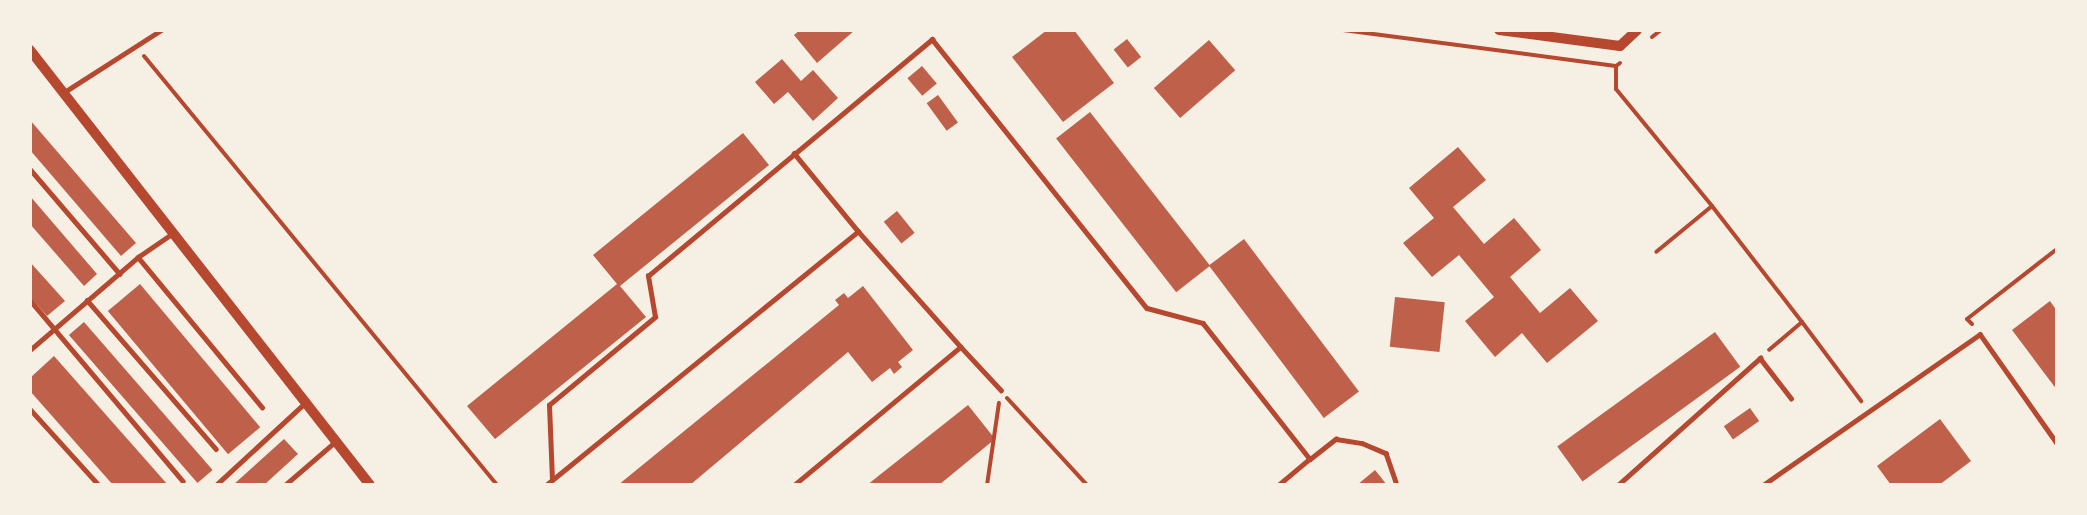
<!DOCTYPE html>
<style>
body{margin:0}
#map{position:relative;width:2087px;height:515px;overflow:hidden;background:#f6efe4;font-family:Raleway,sans-serif}
div>[style]{position:absolute}
[style*='--x']{left:calc(var(--x)*1px);top:calc(var(--y)*1px);width:calc(var(--w)*1px);rotate:calc(var(--a)*1deg)}
.building>*{inset:0;background:#bf614a;transform-origin:0 0}
.path>*{height:4px;margin:-2px;padding:0 2px;transform-origin:2px;border-radius:2px;background:#b5482f}
.service>*{height:4.5px;margin:-2.25px;padding:0 2.25px;transform-origin:2.25px;border-radius:2.25px;background:#b5482f}
.tertiary>*{height:10px;margin:-5px;padding:0 5px;transform-origin:5px;border-radius:5px;background:#b5482f}
span{translate:-50% -50%;white-space:nowrap;text-align:center;line-height:1.15;-webkit-text-stroke:6px #f6efe4;paint-order:stroke}
.frame{position:absolute;inset:0;border:32px solid #f6efe4;pointer-events:none}
</style>
<div id="map">
<div class="building">
<div style="clip-path:polygon(800px 30px,855px 30px,817px 63px,794px 35px)"></div>
<div style="clip-path:polygon(1047px 30px,1074px 30px,1114px 83px,1063px 122px,1012px 57px)"></div>
<div style="left:1127px;top:39px;width:23px;height:17px;rotate:52deg"></div>
<div style="left:1209px;top:40px;width:40px;height:73px;rotate:49deg"></div>
<div style="clip-path:polygon(782px 59px,801px 81px,813px 70px,838px 98px,813px 121px,788px 92px,774px 104px,755px 82px)"></div>
<div style="left:922px;top:66px;width:23px;height:19px;rotate:50deg"></div>
<div style="left:938px;top:95px;width:34px;height:14px;rotate:54deg"></div>
<div style="left:1090px;top:112px;width:195px;height:43px;rotate:52deg"></div>
<div style="clip-path:polygon(30px 120px,136px 243px,121px 256px,30px 150px)"></div>
<div style="clip-path:polygon(743px 133px,769px 165px,620px 286px,646px 317px,495px 439px,467px 406px,617px 284px,593px 255px)"></div>
<div style="clip-path:polygon(1458px 147px,1486px 180px,1453px 207px,1484px 244px,1514px 218px,1541px 250px,1510px 277px,1540px 313px,1570px 288px,1598px 321px,1547px 363px,1522px 333px,1495px 357px,1465px 321px,1494px 297px,1459px 255px,1432px 277px,1403px 243px,1434px 218px,1409px 188px)"></div>
<div style="clip-path:polygon(30px 196px,97px 274px,84px 286px,30px 224px)"></div>
<div style="left:897px;top:211px;width:28px;height:17px;rotate:51deg"></div>
<div style="left:1244px;top:239px;width:191px;height:44px;rotate:53deg"></div>
<div style="clip-path:polygon(30px 262px,65px 301px,47px 316px,30px 297px)"></div>
<div style="left:140px;top:284px;width:187px;height:42px;rotate:50deg"></div>
<div style="clip-path:polygon(863px 286px,913px 350px,898px 362px,902px 367px,894px 374px,890px 368px,872px 382px,848px 352px,690px 485px,618px 485px,839px 305px,835px 300px,844px 293px,848px 298px)"></div>
<div style="left:1395px;top:297px;width:50px;height:50px;rotate:6deg"></div>
<div style="clip-path:polygon(2050px 301px,2057px 311px,2057px 390px,2012px 330px)"></div>
<div style="left:84px;top:322px;width:196px;height:20px;rotate:49deg"></div>
<div style="left:1715px;top:332px;width:43px;height:195px;rotate:54deg"></div>
<div style="clip-path:polygon(54px 356px,168px 485px,113px 485px,30px 391px,30px 378px)"></div>
<div style="clip-path:polygon(968px 405px,995px 439px,939px 485px,867px 485px)"></div>
<div style="left:1750px;top:408px;width:16px;height:32px;rotate:55deg"></div>
<div style="clip-path:polygon(1940px 419px,1971px 461px,1939px 485px,1891px 485px,1877px 466px)"></div>
<div style="clip-path:polygon(284px 439px,298px 454px,264px 485px,233px 485px)"></div>
<div style="clip-path:polygon(1375px 470px,1387px 485px,1357px 485px)"></div>
</div>
<div class="path">
<div style="--x:1343;--y:30;--w:275;--a:7.5"></div>
<div style="--x:1616;--y:66;--w:5;--a:-37"></div>
<div style="--x:1652;--y:37;--w:11;--a:-38"></div>
<div style="--x:144;--y:56;--w:556;--a:50.55"></div>
<div style="--x:1616;--y:66;--w:23;--a:90"></div>
<div style="--x:1616;--y:89;--w:151;--a:50.6"></div>
<div style="--x:1712;--y:206;--w:72;--a:140.6"></div>
<div style="--x:1712;--y:206;--w:147;--a:52.2"></div>
<div style="--x:1802;--y:322;--w:43;--a:139.7"></div>
<div style="--x:1802;--y:322;--w:99;--a:53.2"></div>
<div style="--x:1972;--y:324;--w:7;--a:-135"></div>
<div style="--x:1967;--y:319;--w:114;--a:-37.9"></div>
<div style="--x:1007;--y:398;--w:118;--a:47.4"></div>
<div style="--x:987;--y:485;--w:83;--a:-81.7"></div>
</div>
<div class="service">
<div style="--x:63;--y:93;--w:117;--a:-32.7"></div>
<div style="--x:794;--y:153;--w:101;--a:50.6"></div>
<div style="--x:30;--y:169;--w:138;--a:49.4"></div>
<div style="--x:138;--y:257;--w:195;--a:50.4"></div>
<div style="--x:30;--y:300;--w:237;--a:49.8"></div>
<div style="--x:87;--y:300;--w:197;--a:49.1"></div>
<div style="--x:961;--y:347;--w:59;--a:47.1"></div>
<div style="--x:30;--y:350;--w:143;--a:-40.7"></div>
<div style="--x:138;--y:257;--w:42;--a:-34.4"></div>
<div style="--x:30;--y:409;--w:103;--a:47.8"></div>
<div style="--x:1310;--y:459;--w:33;--a:-38"></div>
<div style="--x:1336;--y:439;--w:26;--a:9"></div>
<div style="--x:1362;--y:443;--w:26;--a:23"></div>
<div style="--x:1386;--y:453;--w:34;--a:71"></div>
<div style="--x:552;--y:480;--w:75;--a:-92.3"></div>
<div style="--x:549;--y:405;--w:138;--a:-39.7"></div>
<div style="--x:655;--y:317;--w:42;--a:-99.7"></div>
<div style="--x:648;--y:276;--w:370;--a:-39.8"></div>
<div style="--x:932;--y:39;--w:344;--a:51.4"></div>
<div style="--x:1147;--y:308;--w:58;--a:15"></div>
<div style="--x:1203;--y:323;--w:173;--a:51.8"></div>
<div style="--x:1310;--y:459;--w:40;--a:140"></div>
<div style="--x:216;--y:485;--w:122;--a:-42.7"></div>
<div style="--x:285;--y:485;--w:67;--a:-40.8"></div>
<div style="--x:546;--y:485;--w:402;--a:-39.1"></div>
<div style="--x:858;--y:231;--w:155;--a:48.4"></div>
<div style="--x:961;--y:347;--w:216;--a:140.3"></div>
<div style="--x:1618;--y:485;--w:191;--a:-41.8"></div>
<div style="--x:1760;--y:358;--w:51;--a:52.2"></div>
<div style="--x:1763;--y:485;--w:264;--a:-34.8"></div>
<div style="--x:1980;--y:334;--w:133;--a:54.8"></div>
</div>
<div class="tertiary">
<div style="--x:1499;--y:30;--w:122;--a:7.5"></div>
<div style="--x:1620;--y:46;--w:23;--a:-43"></div>
<div style="--x:30;--y:50;--w:552;--a:51.99"></div>
</div>
<div class="frame"></div>
</div>
